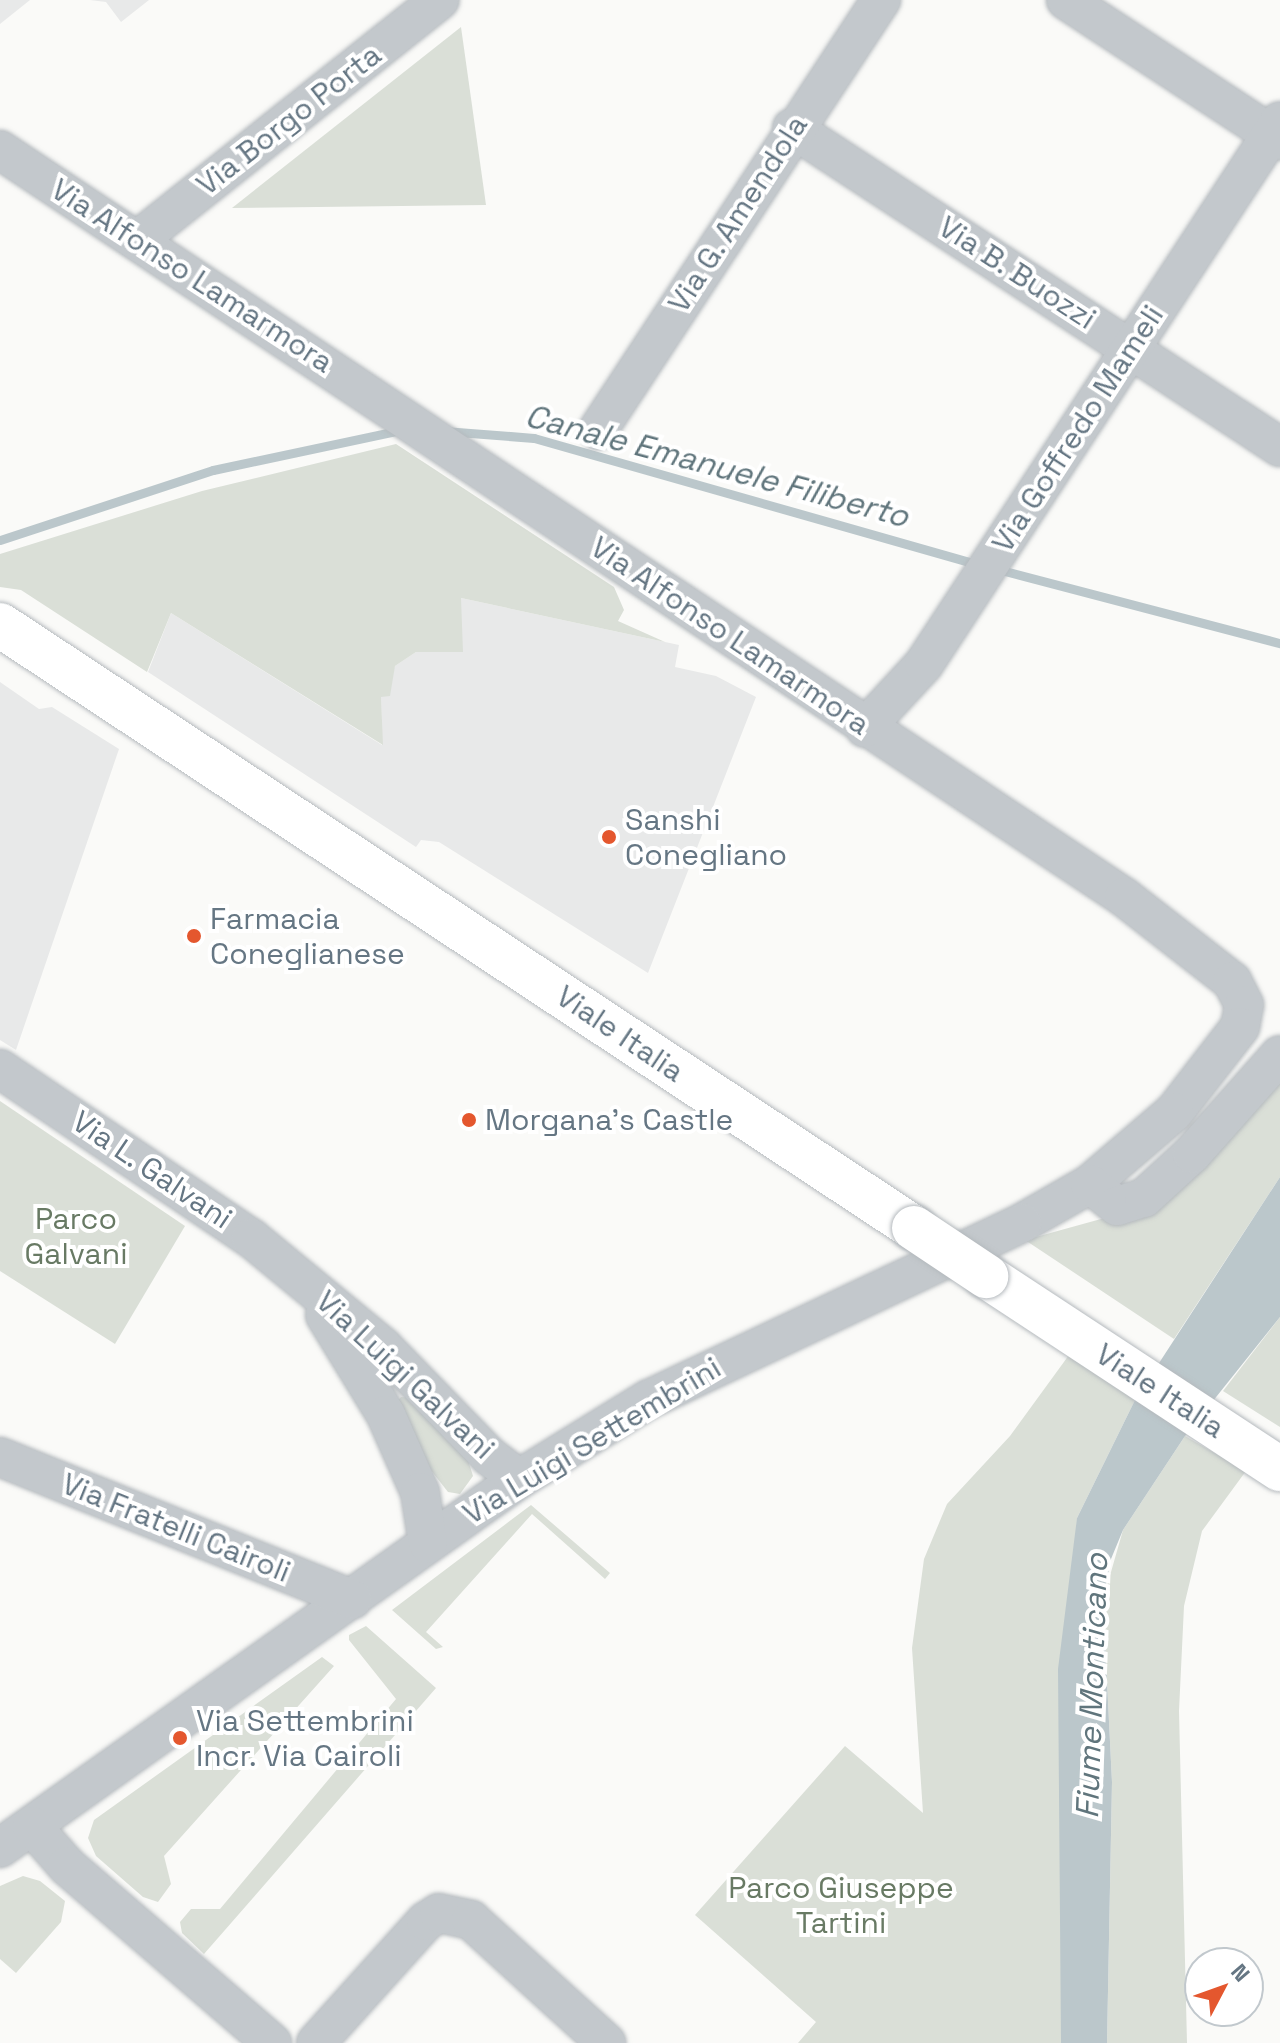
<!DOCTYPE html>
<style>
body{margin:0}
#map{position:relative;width:1280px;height:2043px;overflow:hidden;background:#fafaf8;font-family:"Space Grotesk",sans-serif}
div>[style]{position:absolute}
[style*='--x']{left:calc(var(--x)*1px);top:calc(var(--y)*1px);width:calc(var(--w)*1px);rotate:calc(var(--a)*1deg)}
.built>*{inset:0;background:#e8e9e9}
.green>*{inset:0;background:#dadfd7}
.water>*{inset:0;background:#bbc7cb}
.stream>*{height:9px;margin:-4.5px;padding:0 4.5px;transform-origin:4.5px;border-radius:4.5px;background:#bbc7cb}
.roads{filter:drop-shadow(0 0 2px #b5babe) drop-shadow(0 0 2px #b5babe)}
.street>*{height:38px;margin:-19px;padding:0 19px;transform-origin:19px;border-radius:19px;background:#c3c8cc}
.primary>*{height:44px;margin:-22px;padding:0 22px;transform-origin:22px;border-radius:22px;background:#fff}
.bridges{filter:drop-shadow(0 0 2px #b5babe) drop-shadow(0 0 2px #b5babe)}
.primary-bridge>*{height:44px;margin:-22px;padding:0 22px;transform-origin:22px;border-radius:22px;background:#fff}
.dots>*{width:22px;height:22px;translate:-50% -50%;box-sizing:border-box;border:4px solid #fff;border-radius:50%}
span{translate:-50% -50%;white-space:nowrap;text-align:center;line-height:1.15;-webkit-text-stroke:8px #fff;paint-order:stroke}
.street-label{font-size:30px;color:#657683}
.poi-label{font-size:30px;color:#657683}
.left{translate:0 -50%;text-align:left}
.park-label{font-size:30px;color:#687a64}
.water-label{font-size:32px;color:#60757c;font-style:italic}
.north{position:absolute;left:1184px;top:1947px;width:80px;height:80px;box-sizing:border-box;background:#fff;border:2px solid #c1c8cd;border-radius:50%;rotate:49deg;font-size:22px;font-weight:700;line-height:32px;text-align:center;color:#657683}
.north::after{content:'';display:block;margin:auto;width:28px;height:36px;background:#e4572e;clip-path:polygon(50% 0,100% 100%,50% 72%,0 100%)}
</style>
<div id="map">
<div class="built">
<div style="clip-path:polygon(0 0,30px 0,0 24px)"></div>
<div style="clip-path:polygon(90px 0,149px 0,121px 22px,106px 2px)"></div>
<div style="clip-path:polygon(461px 598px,679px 645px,675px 667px,716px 676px,756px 697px,648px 973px,439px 842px,421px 840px,416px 847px,148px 672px,171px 613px,382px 745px,381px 697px,395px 666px,416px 652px)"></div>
<div style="clip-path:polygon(0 682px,39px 709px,52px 707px,119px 749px,16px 1050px,0 1040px)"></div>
</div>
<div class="green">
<div style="clip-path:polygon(461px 27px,486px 205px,232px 208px)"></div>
<div style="clip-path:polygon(396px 444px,614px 587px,624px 610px,618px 621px,665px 642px,461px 598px,463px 652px,416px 652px,395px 666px,390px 696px,381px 697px,383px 745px,171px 613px,147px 672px,21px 590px,0 587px,0 554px,202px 491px)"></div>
<div style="clip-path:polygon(1280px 1063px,1280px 1177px,1174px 1339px,1025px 1240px,1119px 1214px)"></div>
<div style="clip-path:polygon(0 1101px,185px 1226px,115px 1344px,0 1271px)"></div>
<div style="clip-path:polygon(1280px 1317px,1280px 1427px,1223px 1391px)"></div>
<div style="clip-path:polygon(1069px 1355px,1135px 1400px,1077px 1518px,1061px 2043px,798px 2043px,816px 2022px,695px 1915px,845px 1746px,923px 1813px,912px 1648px,924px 1559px,947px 1504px,1010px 1436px)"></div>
<div style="clip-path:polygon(401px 1397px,412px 1398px,467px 1457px,473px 1476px,460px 1494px,448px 1492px,430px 1469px,397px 1402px)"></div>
<div style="clip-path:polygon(1185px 1436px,1246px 1471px,1202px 1531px,1184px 1606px,1179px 1711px,1187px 2043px,1107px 2043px,1112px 1782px,1103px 1600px,1123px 1530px)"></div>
<div style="clip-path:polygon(531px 1505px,610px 1573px,605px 1579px,532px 1514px,426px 1632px,443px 1647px,436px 1649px,392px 1610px)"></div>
<div style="clip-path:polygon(366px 1626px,436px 1688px,204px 1954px,182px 1933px,180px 1922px,191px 1909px,220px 1909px,396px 1699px,349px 1640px,349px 1635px)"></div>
<div style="clip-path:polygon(322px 1657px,334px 1666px,164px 1856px,171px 1884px,158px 1902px,143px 1897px,96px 1856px,88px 1838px,94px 1820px)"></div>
<div style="clip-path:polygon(23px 1876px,40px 1881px,65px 1901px,61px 1922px,16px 1973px,0 1959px,0 1886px)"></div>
</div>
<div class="water">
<div style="clip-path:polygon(1280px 1177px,1280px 1317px,1185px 1436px,1123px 1530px,1111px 1559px,1103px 1600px,1112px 1782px,1107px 2043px,1061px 2043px,1058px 1669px,1077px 1518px,1135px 1400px)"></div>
</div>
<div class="stream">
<div style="--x:444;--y:431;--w:90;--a:4.4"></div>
<div style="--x:534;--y:438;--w:463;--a:15.9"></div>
<div style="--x:0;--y:540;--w:224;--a:-18.2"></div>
<div style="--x:213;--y:470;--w:188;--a:-12"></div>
<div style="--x:997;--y:569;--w:293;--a:14.7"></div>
</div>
<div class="roads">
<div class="street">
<div style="--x:1066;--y:0;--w:256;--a:33.2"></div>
<div style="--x:792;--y:128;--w:583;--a:33.17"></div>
<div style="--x:0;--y:150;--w:1350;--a:33.61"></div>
<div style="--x:1124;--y:897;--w:137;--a:37.9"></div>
<div style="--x:1232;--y:981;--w:27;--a:63"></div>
<div style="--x:1244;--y:1005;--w:22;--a:100"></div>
<div style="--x:1240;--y:1027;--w:108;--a:127.8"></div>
<div style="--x:1174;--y:1112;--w:111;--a:139.4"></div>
<div style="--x:1090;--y:1184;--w:78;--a:150.2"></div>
<div style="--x:1022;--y:1223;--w:412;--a:154.7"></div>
<div style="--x:649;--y:1399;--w:153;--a:148.4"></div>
<div style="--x:519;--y:1479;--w:637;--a:144.59"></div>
<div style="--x:139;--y:239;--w:384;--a:-38.5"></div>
<div style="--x:598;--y:430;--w:515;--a:-56.65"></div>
<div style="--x:865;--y:728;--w:87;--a:-47.3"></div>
<div style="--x:924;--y:664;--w:649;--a:-56.75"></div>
<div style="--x:0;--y:1069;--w:303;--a:34"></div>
<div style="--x:251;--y:1238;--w:171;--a:39.5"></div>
<div style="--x:383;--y:1347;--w:152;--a:45.8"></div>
<div style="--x:489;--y:1456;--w:38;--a:37"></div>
<div style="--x:1090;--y:1184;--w:35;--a:39"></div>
<div style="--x:1117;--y:1206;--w:28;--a:-17"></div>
<div style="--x:1144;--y:1198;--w:65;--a:-42.5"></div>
<div style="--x:1192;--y:1154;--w:132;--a:-48.4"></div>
<div style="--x:325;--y:1315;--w:117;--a:58.6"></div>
<div style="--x:386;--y:1415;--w:84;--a:66.2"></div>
<div style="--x:420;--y:1492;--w:52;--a:81.1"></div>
<div style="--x:0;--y:1457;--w:380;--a:22"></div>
<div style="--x:32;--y:1826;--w:53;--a:48.8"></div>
<div style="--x:67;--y:1866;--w:271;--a:40.8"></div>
<div style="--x:316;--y:2043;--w:164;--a:-48"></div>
<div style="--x:426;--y:1921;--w:15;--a:-32"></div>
<div style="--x:439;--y:1913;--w:33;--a:12"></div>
<div style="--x:471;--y:1920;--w:183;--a:42.3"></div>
</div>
<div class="primary">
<div style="--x:0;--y:625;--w:1095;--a:33.41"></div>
<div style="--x:986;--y:1276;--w:352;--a:33.3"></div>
</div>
</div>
<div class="bridges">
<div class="primary-bridge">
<div style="--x:914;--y:1228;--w:87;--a:33.7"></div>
</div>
</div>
<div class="dots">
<div style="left:609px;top:837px;background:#e4572e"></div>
<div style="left:194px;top:936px;background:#e4572e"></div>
<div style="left:469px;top:1120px;background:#e4572e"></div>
<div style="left:180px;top:1738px;background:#e4572e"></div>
</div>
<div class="street-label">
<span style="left:289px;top:120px;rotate:-38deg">Via Borgo Porta</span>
<span style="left:738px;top:214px;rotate:-57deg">Via G. Amendola</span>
<span style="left:1017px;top:273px;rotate:33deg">Via B. Buozzi</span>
<span style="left:192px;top:276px;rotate:33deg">Via Alfonso Lamarmora</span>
<span style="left:1078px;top:429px;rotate:-57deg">Via Goffredo Mameli</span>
<span style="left:730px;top:636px;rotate:34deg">Via Alfonso Lamarmora</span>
<span style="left:620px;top:1034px;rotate:34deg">Viale Italia</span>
<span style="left:152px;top:1170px;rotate:34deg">Via L. Galvani</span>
<span style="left:405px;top:1375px;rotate:43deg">Via Luigi Galvani</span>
<span style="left:1160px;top:1391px;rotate:33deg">Viale Italia</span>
<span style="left:592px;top:1441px;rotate:-31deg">Via Luigi Settembrini</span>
<span style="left:176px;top:1528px;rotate:22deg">Via Fratelli Cairoli</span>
</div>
<div class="poi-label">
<span class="left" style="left:625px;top:837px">Sanshi<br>Conegliano</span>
<span class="left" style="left:210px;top:936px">Farmacia<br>Coneglianese</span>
<span class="left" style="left:485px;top:1120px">Morgana's Castle</span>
<span class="left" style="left:196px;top:1738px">Via Settembrini<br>Incr. Via Cairoli</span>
</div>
<div class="park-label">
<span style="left:76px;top:1236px">Parco<br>Galvani</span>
<span style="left:841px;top:1905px">Parco Giuseppe<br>Tartini</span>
</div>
<div class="water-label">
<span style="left:717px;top:466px;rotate:15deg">Canale Emanuele Filiberto</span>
<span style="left:1092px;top:1686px;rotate:-88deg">Fiume Monticano</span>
</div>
<div class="north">N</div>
</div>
